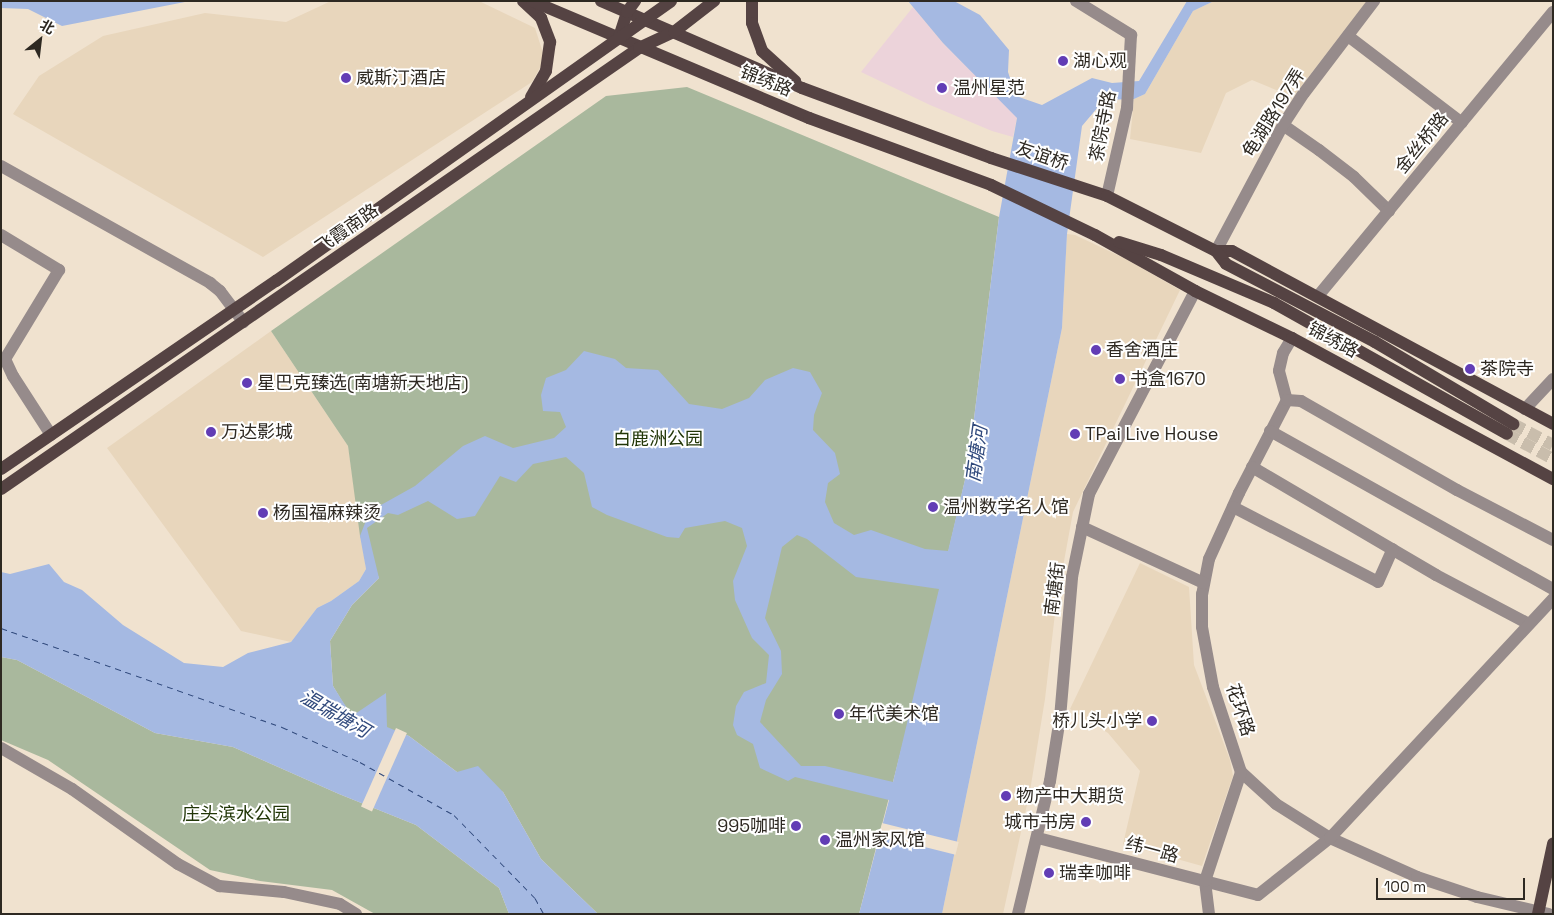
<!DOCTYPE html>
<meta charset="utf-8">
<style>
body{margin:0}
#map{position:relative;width:1554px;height:915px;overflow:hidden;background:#f0e2cf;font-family:"Space Grotesk","Noto Sans SC",sans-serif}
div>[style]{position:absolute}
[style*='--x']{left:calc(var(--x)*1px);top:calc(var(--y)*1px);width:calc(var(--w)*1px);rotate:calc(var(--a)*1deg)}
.built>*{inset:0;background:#e8d6bc}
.medical>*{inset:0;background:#ecd3da}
.green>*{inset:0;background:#a9b89d}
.water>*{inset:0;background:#a5b9e2}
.pier>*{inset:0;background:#f0e2cf;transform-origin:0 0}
.ferry>*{height:1px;margin-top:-0.5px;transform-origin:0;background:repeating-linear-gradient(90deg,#30497c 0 6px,transparent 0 11px)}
.major-tunnel>*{height:12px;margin-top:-6px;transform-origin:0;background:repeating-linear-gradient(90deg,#c9bdac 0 12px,transparent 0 18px)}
.minor>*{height:12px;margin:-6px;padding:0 6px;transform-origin:6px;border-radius:6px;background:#968b8b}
.major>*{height:12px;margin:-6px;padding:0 6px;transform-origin:6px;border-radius:6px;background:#554343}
.dots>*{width:14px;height:14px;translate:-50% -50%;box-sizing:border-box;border:2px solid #fff;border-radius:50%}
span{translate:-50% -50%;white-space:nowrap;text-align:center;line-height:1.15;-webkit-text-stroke:4px #fff;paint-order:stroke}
.poi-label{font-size:18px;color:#2e2922}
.left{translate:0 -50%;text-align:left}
.right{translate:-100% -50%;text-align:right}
.street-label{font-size:18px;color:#2e2922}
.park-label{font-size:18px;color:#213607}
.water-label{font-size:19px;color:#30497c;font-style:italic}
.frame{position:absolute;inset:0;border:2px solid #2e2922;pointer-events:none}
.north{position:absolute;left:15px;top:15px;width:50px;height:50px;-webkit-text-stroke:4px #fff;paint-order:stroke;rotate:29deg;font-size:14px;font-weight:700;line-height:20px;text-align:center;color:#2e2922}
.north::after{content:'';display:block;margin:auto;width:18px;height:22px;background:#2e2922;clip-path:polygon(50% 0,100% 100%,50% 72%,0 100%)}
.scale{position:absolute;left:1376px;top:878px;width:149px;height:22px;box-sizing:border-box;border:2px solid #2e2922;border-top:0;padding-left:6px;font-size:15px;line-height:18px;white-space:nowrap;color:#2e2922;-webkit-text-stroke:4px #fff;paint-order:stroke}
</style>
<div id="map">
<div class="built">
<div style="clip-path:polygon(331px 1px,479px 1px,535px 28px,545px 59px,532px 82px,263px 257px,13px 114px,39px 76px,103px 36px,205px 13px,286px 22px)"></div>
<div style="clip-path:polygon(1214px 1px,1367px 1px,1293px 97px,1252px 80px,1226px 93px,1201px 153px,1130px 139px,1134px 99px,1145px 94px,1193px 11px)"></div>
<div style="clip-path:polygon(1067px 234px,1075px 235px,1126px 259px,1180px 290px,1073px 512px,1056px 605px,1045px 699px,1030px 791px,1003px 914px,942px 914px,1062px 328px)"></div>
<div style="clip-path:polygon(271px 331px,348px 446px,366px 569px,359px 581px,331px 601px,317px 608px,291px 642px,241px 631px,107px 448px)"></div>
<div style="clip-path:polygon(1140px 563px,1189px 587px,1194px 665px,1230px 760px,1233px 776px,1202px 866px,1123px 844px,1140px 771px,1108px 733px,1070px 709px)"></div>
</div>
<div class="medical">
<div style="clip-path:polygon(913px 7px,943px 43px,1017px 117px,1013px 137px,992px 131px,930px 105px,861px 72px)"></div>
</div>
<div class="green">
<div style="clip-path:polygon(687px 87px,999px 217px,968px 467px,912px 708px,859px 914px,598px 914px,541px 859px,503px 792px,457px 772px,409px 736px,351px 716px,333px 686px,330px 641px,352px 605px,379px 578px,360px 536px,348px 446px,271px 331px,606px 96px)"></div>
<div style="clip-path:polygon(1px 657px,17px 660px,155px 733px,233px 747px,339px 794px,416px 825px,499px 888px,509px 914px,375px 914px,332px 890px,260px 881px,210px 870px,48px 760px,1px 740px)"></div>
</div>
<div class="water">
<div style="clip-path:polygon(1px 1px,190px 1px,62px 26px,28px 9px,1px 8px)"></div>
<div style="clip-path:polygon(evenodd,908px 1px,954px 1px,980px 15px,1009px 50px,1008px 72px,1016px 96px,1042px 105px,1092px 78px,1112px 83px,1139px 81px,1187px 1px,1214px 1px,1193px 11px,1145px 94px,1134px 99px,1104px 100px,1082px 126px,1067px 234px,1062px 328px,942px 914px,859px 914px,889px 800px,795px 777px,788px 781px,760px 768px,753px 744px,737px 735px,733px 725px,736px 706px,744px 692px,766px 683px,769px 655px,752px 638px,735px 600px,733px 581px,747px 546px,742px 528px,725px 521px,685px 528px,679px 538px,667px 537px,607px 515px,592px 507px,584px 473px,566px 457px,533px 464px,516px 482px,500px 476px,475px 516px,457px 519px,428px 501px,398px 515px,388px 513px,367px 528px,379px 578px,352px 605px,330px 641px,333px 686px,352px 716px,386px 693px,387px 727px,409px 736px,457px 772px,478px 766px,503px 792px,541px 859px,598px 914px,509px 914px,499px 888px,416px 825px,339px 794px,233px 747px,155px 733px,17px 660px,1px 657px,1px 572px,10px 574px,49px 564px,64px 582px,82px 590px,123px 625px,184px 663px,223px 667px,248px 653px,291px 642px,317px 608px,331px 601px,359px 581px,366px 569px,360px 536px,367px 518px,381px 505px,415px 486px,463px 446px,485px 436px,513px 448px,554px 438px,566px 427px,560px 412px,543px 411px,541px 395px,546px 378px,566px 370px,584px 351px,615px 359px,626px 368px,658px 370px,689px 404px,722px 409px,749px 398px,765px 380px,793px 368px,810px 372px,822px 393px,814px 415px,813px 430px,835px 453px,840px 474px,828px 483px,825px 502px,834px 523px,854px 535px,871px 530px,925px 549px,948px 551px,968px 467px,999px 217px,1017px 118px,943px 43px,908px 1px,797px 535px,807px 539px,856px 577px,939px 589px,893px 782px,825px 766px,801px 766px,760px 722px,766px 700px,782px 674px,781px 651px,765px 618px,782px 547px,797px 535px)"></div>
</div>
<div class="pier">
<div style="left:396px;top:728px;width:12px;height:86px;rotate:24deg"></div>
<div style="left:882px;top:823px;width:79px;height:13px;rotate:14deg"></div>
</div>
<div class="ferry">
<div style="--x:1;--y:628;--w:298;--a:19.4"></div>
<div style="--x:282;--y:727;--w:85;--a:24.2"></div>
<div style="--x:360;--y:762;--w:108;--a:29.4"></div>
<div style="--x:454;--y:815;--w:116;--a:45.7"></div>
<div style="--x:535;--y:898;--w:18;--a:61"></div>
</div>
<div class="major-tunnel">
<div style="--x:1513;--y:424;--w:45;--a:27.7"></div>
<div style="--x:1507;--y:434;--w:52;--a:28.5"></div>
</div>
<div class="minor">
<div style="--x:1076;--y:1;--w:65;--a:31.7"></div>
<div style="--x:1131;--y:35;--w:73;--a:93.1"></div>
<div style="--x:1127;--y:108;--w:90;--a:102.8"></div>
<div style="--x:1348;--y:36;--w:143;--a:37.3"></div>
<div style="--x:1283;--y:125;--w:44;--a:34.8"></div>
<div style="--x:1319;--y:150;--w:44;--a:37.6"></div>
<div style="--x:1354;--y:177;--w:49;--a:44.2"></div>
<div style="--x:1;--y:166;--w:240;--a:29.2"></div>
<div style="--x:210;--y:283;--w:13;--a:39"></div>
<div style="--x:220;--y:291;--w:39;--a:53"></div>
<div style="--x:1;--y:235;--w:68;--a:31.1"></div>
<div style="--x:59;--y:270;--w:104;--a:121.2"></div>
<div style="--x:5;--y:359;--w:19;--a:65"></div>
<div style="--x:13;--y:376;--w:70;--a:57.2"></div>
<div style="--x:1216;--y:251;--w:143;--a:-62"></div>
<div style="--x:1283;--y:125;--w:38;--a:-57"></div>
<div style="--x:1304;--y:93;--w:116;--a:-52.7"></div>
<div style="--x:1318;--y:296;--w:369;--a:-50.4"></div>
<div style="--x:1292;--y:338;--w:17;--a:121"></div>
<div style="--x:1283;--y:353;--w:18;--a:103"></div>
<div style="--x:1279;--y:371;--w:30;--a:75"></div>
<div style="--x:1287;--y:400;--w:105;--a:117.3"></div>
<div style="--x:1239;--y:493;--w:72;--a:114.4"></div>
<div style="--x:1209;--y:559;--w:36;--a:101"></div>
<div style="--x:1202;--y:594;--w:33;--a:90"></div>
<div style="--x:1202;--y:627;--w:61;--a:79.6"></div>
<div style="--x:1213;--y:687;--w:89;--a:71.8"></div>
<div style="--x:1241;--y:772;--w:47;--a:42.4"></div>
<div style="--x:1276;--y:804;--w:64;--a:32.2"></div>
<div style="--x:1330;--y:838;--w:95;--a:24.1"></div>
<div style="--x:1417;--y:877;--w:63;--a:18.4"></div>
<div style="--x:1477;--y:897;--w:74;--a:13.3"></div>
<div style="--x:1287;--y:400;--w:14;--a:4"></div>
<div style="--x:1301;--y:401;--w:180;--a:29.7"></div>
<div style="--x:1457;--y:490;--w:108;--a:27.5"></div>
<div style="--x:1525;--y:409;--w:41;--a:-47"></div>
<div style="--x:1270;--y:431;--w:324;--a:29.2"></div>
<div style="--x:1252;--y:467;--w:213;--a:30.4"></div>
<div style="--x:1436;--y:575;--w:105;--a:27.8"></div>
<div style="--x:1233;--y:507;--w:163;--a:27.3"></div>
<div style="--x:1378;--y:582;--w:36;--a:-66"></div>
<div style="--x:1082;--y:527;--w:134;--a:24.7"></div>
<div style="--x:1;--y:748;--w:82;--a:30"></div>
<div style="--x:72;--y:789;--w:130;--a:35.3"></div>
<div style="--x:178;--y:864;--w:47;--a:28.2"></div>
<div style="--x:219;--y:886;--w:65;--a:5.3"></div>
<div style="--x:284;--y:892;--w:57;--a:12.1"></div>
<div style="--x:340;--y:904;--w:19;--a:32"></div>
<div style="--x:1038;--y:838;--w:227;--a:14.5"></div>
<div style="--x:1258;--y:895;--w:92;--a:-38.4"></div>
<div style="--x:1330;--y:838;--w:327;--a:-47"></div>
<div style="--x:1018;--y:914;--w:137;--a:-76.5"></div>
<div style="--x:1050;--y:781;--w:64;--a:-81"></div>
<div style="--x:1060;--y:718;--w:142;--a:-85.1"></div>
<div style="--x:1072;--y:577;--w:85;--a:-78.4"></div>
<div style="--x:1089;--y:494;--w:229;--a:-62.4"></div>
<div style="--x:1209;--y:914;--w:33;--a:-97"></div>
<div style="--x:1205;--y:881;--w:115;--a:-71.7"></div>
</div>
<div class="major">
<div style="--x:523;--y:1;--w:25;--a:43"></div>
<div style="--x:541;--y:18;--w:26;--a:69"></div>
<div style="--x:550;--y:42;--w:29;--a:98"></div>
<div style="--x:546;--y:71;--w:30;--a:120"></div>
<div style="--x:532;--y:1;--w:301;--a:22.9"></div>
<div style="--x:809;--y:118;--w:194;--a:20.2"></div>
<div style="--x:991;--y:185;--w:115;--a:25.7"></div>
<div style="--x:1095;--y:235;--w:115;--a:29.2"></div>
<div style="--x:1195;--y:291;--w:108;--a:25.9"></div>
<div style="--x:1292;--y:338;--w:297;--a:28.4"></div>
<div style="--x:601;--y:1;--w:219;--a:23.4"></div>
<div style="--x:802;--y:88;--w:202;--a:20.3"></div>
<div style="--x:991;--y:158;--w:122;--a:18.1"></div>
<div style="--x:1107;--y:196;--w:122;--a:26.8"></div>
<div style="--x:1216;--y:251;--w:16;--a:0"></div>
<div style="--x:1232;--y:251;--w:365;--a:28.3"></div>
<div style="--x:752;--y:1;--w:22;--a:90"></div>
<div style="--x:752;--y:23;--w:30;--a:70"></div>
<div style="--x:762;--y:51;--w:45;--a:42.3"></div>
<div style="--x:619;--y:37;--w:26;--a:-72"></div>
<div style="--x:627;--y:12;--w:14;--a:-54"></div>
<div style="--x:1119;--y:242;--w:44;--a:17.2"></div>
<div style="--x:1161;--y:255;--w:123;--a:23"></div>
<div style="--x:1274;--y:303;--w:267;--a:29.3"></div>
<div style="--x:1216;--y:251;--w:16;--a:52"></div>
<div style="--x:1226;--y:264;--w:168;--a:27.6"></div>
<div style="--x:1375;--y:342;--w:161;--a:30.7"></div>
<div style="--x:1;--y:469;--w:333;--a:-34.4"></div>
<div style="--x:276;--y:281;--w:484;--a:-35.3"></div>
<div style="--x:1;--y:489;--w:776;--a:-34.65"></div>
<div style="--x:639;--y:48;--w:38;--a:-25"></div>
<div style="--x:674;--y:32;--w:51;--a:-37.8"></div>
<div style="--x:1538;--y:914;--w:72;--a:-77.9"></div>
</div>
<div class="dots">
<div style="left:1063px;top:61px;background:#623db5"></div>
<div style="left:346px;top:78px;background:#623db5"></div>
<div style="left:942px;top:88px;background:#623db5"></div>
<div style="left:1096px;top:350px;background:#623db5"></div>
<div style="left:1470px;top:369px;background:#623db5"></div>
<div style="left:1120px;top:379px;background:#623db5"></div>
<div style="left:247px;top:383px;background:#623db5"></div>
<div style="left:211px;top:432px;background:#623db5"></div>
<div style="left:1075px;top:434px;background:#623db5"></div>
<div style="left:933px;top:507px;background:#623db5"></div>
<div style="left:263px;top:513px;background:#623db5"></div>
<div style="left:839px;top:714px;background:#623db5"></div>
<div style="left:1152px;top:721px;background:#623db5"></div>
<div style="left:1006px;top:796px;background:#623db5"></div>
<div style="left:1086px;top:822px;background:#623db5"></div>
<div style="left:796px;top:826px;background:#623db5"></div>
<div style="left:825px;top:840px;background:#623db5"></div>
<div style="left:1049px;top:873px;background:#623db5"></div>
</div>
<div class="poi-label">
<span class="left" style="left:1073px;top:61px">湖心观</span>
<span class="left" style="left:356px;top:78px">威斯汀酒店</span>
<span class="left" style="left:953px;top:88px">温州星范</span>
<span class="left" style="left:1106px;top:350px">香舍酒庄</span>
<span class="left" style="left:1480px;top:369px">茶院寺</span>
<span class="left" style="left:1130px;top:379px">书盒1670</span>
<span class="left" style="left:257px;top:383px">星巴克臻选(南塘新天地店)</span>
<span class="left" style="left:221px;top:432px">万达影城</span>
<span class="left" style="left:1085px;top:434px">TPai Live House</span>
<span class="left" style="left:943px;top:507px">温州数学名人馆</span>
<span class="left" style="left:273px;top:513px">杨国福麻辣烫</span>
<span class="left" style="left:849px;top:714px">年代美术馆</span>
<span class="right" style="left:1142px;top:721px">桥儿头小学</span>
<span class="left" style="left:1016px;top:796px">物产中大期货</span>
<span class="right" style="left:1076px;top:822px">城市书房</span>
<span class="right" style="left:786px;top:826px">995咖啡</span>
<span class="left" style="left:835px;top:840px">温州家风馆</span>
<span class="left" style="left:1059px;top:873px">瑞幸咖啡</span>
</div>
<div class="street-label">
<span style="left:766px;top:81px;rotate:22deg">锦绣路</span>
<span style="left:1274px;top:113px;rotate:-58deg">龟湖路197弄</span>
<span style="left:1103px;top:126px;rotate:-79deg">茶院寺路</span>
<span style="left:1422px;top:143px;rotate:-51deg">金丝桥路</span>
<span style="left:1042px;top:156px;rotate:19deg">友谊桥</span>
<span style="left:347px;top:229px;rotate:-35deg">飞霞南路</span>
<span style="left:1333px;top:340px;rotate:28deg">锦绣路</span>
<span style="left:1055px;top:589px;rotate:-83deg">南塘街</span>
<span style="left:1240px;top:710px;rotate:72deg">花环路</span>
<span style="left:1152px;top:850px;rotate:15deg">纬一路</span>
</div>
<div class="park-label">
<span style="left:658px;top:439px">白鹿洲公园</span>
<span style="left:236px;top:814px">庄头滨水公园</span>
</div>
<div class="water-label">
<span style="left:977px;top:454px;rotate:-82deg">南塘河</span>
<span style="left:335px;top:714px;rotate:30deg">温瑞塘河</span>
</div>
<div class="frame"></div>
<div class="north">北</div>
<div class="scale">100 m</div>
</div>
